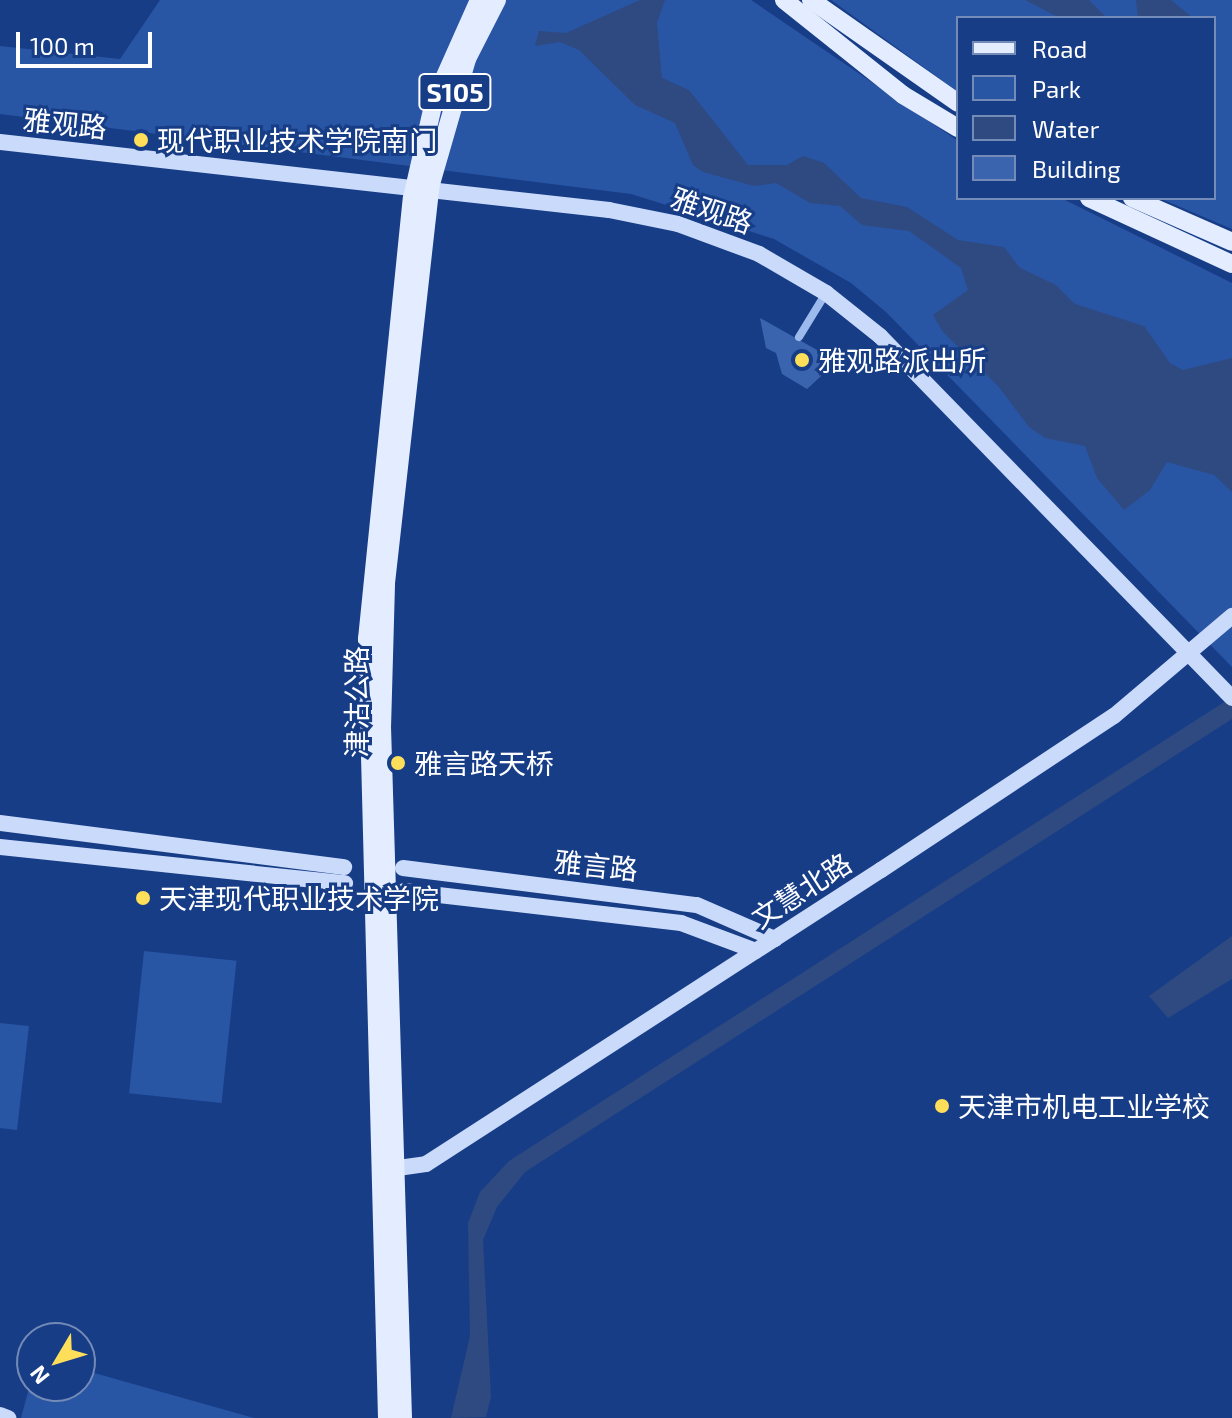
<!DOCTYPE html>
<meta charset="utf-8">
<style>
body{margin:0}
#map{position:relative;width:1232px;height:1418px;overflow:hidden;background:#173d87;font-family:"Exo 2","Noto Sans SC",sans-serif}
div>[style]{position:absolute}
[style*='--x']{left:calc(var(--x)*1px);top:calc(var(--y)*1px);width:calc(var(--w)*1px);rotate:calc(var(--a)*1deg)}
.green>*{inset:0;background:#2955a5;transform-origin:0 0}
.water>*{inset:0;background:#2e4a81}
.building>*{inset:0;background:#3b64af}
.street>*{height:8px;margin:-4px;padding:0 4px;transform-origin:4px;border-radius:4px;background:#9dbaed}
.secondary>*{height:16px;margin:-8px;padding:0 8px;transform-origin:8px;border-radius:8px;background:#cadafa}
.primary>*{height:18px;margin:-9px;padding:0 9px;transform-origin:9px;border-radius:9px;background:#e4ecff}
.dots>*{width:22px;height:22px;translate:-50% -50%;box-sizing:border-box;border:4px solid #173d87;border-radius:50%}
span{translate:-50% -50%;white-space:nowrap;text-align:center;line-height:1.15;-webkit-text-stroke:6px #173d87;paint-order:stroke}
.shield-label span{padding:2px 6px;background:#173d87;border:2px solid;border-radius:6px;-webkit-text-stroke-width:0}
.shield-label{font-size:26px;color:#fff;font-weight:700}
.street-label{font-size:28px;color:#fff}
.poi-label{font-size:28px;color:#fff}
.left{translate:0 -50%;text-align:left}
.legend{position:absolute;left:956px;top:16px;width:260px;height:184px;box-sizing:border-box;background:#173d87;border:2px solid #748bb7;margin:0;padding:10px 14px;list-style:none;font-size:24px;color:#fff}
.legend li{display:flex;align-items:center;gap:16px;height:40px}
.legend b{width:40px;border:2px solid #748bb7}
.north{position:absolute;left:16px;top:1322px;width:80px;height:80px;box-sizing:border-box;background:#173d87;border:2px solid #748bb7;border-radius:50%;rotate:232deg;font-size:22px;font-weight:700;line-height:32px;text-align:center;color:#fff}
.north::after{content:'';display:block;margin:auto;width:28px;height:36px;background:#ffdf5a;clip-path:polygon(50% 0,100% 100%,50% 72%,0 100%)}
.scale{position:absolute;left:16px;top:32px;width:136px;height:36px;box-sizing:border-box;border:4px solid #fff;border-top:0;padding-left:10px;font-size:24px;line-height:28px;white-space:nowrap;color:#fff;-webkit-text-stroke:6px #173d87;paint-order:stroke}
</style>
<div id="map">
<div class="green">
<div style="clip-path:polygon(160px 0,751px 0,958px 141px,958px 198px,1061px 198px,1232px 283px,1232px 667px,886px 312px,851px 283px,774px 239px,631px 194px,0 114px,0 46px,120px 59px)"></div>
<div style="clip-path:polygon(831px 0,1232px 0,1232px 229px,1159px 198px,1214px 198px,1214px 18px,958px 18px,958px 92px)"></div>
<div style="left:144px;top:951px;width:93px;height:143px;rotate:6deg"></div>
<div style="clip-path:polygon(0 1023px,29px 1026px,17px 1130px,0 1128px)"></div>
<div style="clip-path:polygon(80px 1369px,254px 1418px,21px 1418px,32px 1377px,32px 1386px,80px 1386px)"></div>
</div>
<div class="water">
<div style="clip-path:polygon(640px 0,665px 0,657px 23px,662px 78px,689px 90px,748px 165px,787px 165px,803px 156px,824px 163px,861px 198px,907px 207px,958px 240px,1004px 247px,1020px 268px,1056px 285px,1075px 304px,1144px 326px,1170px 363px,1183px 370px,1232px 358px,1232px 492px,1214px 475px,1167px 462px,1150px 490px,1124px 510px,1097px 478px,1085px 446px,1045px 438px,1029px 427px,998px 386px,943px 332px,933px 315px,968px 290px,961px 268px,909px 231px,862px 225px,840px 206px,810px 203px,776px 183px,754px 186px,703px 172px,693px 165px,675px 123px,635px 105px,579px 50px,560px 42px,535px 46px,539px 31px,566px 33px)"></div>
<div style="clip-path:polygon(1025px 0,1089px 0,1107px 18px,1060px 18px)"></div>
<div style="clip-path:polygon(1136px 0,1171px 0,1193px 18px,1138px 18px)"></div>
<div style="clip-path:polygon(1232px 697px,1232px 719px,525px 1172px,497px 1207px,483px 1240px,491px 1397px,486px 1417px,451px 1418px,470px 1336px,468px 1223px,480px 1192px,509px 1161px)"></div>
<div style="clip-path:polygon(1232px 936px,1232px 979px,1168px 1018px,1149px 996px)"></div>
</div>
<div class="building">
<div style="clip-path:polygon(760px 318px,817px 350px,832px 366px,807px 389px,782px 374px,776px 353px,766px 348px)"></div>
</div>
<div class="street">
<div style="--x:799;--y:337;--w:52;--a:-58.5"></div>
</div>
<div class="secondary">
<div style="--x:0;--y:142;--w:613;--a:6.37"></div>
<div style="--x:609;--y:210;--w:70;--a:11.5"></div>
<div style="--x:678;--y:224;--w:86;--a:20.3"></div>
<div style="--x:759;--y:254;--w:78;--a:30.2"></div>
<div style="--x:826;--y:293;--w:69;--a:38.5"></div>
<div style="--x:880;--y:336;--w:505;--a:45.8"></div>
<div style="--x:0;--y:823;--w:347;--a:7.3"></div>
<div style="--x:0;--y:847;--w:347;--a:6"></div>
<div style="--x:403;--y:868;--w:296;--a:7.2"></div>
<div style="--x:697;--y:905;--w:85;--a:23.6"></div>
<div style="--x:404;--y:891;--w:279;--a:6.6"></div>
<div style="--x:681;--y:923;--w:80;--a:20.5"></div>
<div style="--x:384;--y:1170;--w:42;--a:-8.1"></div>
<div style="--x:426;--y:1164;--w:542;--a:-32.87"></div>
<div style="--x:881;--y:870;--w:279;--a:-33.5"></div>
<div style="--x:1114;--y:716;--w:155;--a:-40.3"></div>
<div style="--x:0;--y:1415;--w:9;--a:21"></div>
</div>
<div class="primary">
<div style="--x:784;--y:0;--w:152;--a:38.6"></div>
<div style="--x:903;--y:95;--w:64;--a:31"></div>
<div style="--x:811;--y:0;--w:179;--a:35"></div>
<div style="--x:1089;--y:198;--w:157;--a:24.8"></div>
<div style="--x:1132;--y:198;--w:109;--a:23.7"></div>
<div style="--x:387;--y:1418;--w:779;--a:-91.47"></div>
<div style="--x:367;--y:639;--w:443;--a:-84.2"></div>
<div style="--x:412;--y:198;--w:99;--a:-77.2"></div>
<div style="--x:434;--y:101;--w:111;--a:-66"></div>
<div style="--x:403;--y:1418;--w:690;--a:-91.74"></div>
<div style="--x:382;--y:728;--w:145;--a:-88.4"></div>
<div style="--x:386;--y:583;--w:402;--a:-83.6"></div>
<div style="--x:431;--y:184;--w:130;--a:-73.9"></div>
<div style="--x:467;--y:59;--w:66;--a:-63"></div>
</div>
<div class="dots">
<div style="left:141px;top:140px;background:#ffdf5a"></div>
<div style="left:802px;top:360px;background:#ffdf5a"></div>
<div style="left:398px;top:763px;background:#ffdf5a"></div>
<div style="left:143px;top:898px;background:#ffdf5a"></div>
<div style="left:942px;top:1106px;background:#ffdf5a"></div>
</div>
<div class="shield-label">
<span style="left:455px;top:92px">S105</span>
</div>
<div class="street-label">
<span style="left:65px;top:123px;rotate:6deg">雅观路</span>
<span style="left:712px;top:210px;rotate:19deg">雅观路</span>
<span style="left:356px;top:702px;rotate:-90deg">津沽公路</span>
<span style="left:596px;top:865px;rotate:6deg">雅言路</span>
<span style="left:801px;top:890px;rotate:-33deg">文慧北路</span>
</div>
<div class="poi-label">
<span class="left" style="left:157px;top:140px">现代职业技术学院南门</span>
<span class="left" style="left:818px;top:360px">雅观路派出所</span>
<span class="left" style="left:414px;top:763px">雅言路天桥</span>
<span class="left" style="left:159px;top:898px">天津现代职业技术学院</span>
<span class="left" style="left:958px;top:1106px">天津市机电工业学校</span>
</div>
<ul class="legend">
<li><b style="height:10px;background:#e4ecff"></b>Road</li>
<li><b style="height:22px;background:#2955a5"></b>Park</li>
<li><b style="height:22px;background:#2e4a81"></b>Water</li>
<li><b style="height:22px;background:#3b64af"></b>Building</li>
</ul>
<div class="north">N</div>
<div class="scale">100 m</div>
</div>
